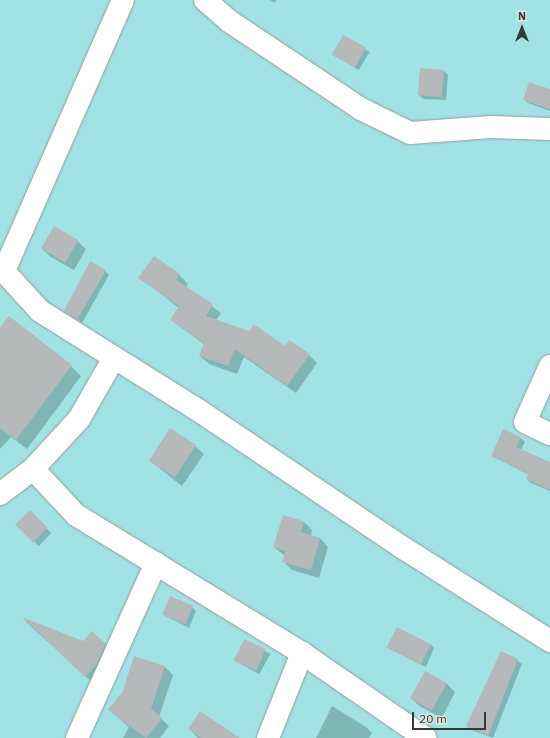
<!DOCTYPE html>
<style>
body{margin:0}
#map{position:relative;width:550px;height:738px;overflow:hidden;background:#e0e4e4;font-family:"IBM Plex Sans",sans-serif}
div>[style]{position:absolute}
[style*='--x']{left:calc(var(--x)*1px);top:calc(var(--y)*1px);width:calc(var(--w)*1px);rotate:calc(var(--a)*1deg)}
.green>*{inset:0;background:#a1e3e4;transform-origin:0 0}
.shadow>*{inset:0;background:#0003;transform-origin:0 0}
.building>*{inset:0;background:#b5b9b9;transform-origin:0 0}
.roads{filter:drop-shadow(0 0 1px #979b9b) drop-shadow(0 0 1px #979b9b)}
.minor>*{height:22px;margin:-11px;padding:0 11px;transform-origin:11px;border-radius:11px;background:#fff}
span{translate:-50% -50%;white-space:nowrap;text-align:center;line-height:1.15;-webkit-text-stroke:4px #e0e4e4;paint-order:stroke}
.north{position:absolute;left:502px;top:8px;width:40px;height:40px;-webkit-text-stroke:3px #e0e4e4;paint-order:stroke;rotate:0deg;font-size:11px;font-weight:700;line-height:16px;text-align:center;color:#363838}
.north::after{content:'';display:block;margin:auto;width:14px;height:18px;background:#363838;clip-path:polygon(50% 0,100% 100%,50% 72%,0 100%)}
.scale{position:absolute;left:412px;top:712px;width:74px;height:18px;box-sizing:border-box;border:2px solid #363838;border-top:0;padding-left:5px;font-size:12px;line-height:14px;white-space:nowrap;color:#363838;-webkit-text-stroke:3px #e0e4e4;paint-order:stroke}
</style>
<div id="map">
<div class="green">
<div style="left:0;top:0;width:550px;height:738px"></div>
</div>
<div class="shadow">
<div style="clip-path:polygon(270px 0,277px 0,274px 3px)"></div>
<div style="left:343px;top:36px;width:31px;height:21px;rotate:31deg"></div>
<div style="clip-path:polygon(444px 71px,448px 75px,446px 100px,423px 99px,419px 95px)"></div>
<div style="clip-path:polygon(550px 90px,550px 111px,528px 103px,524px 99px)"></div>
<div style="clip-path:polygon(77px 241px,86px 249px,74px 270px,51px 257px,42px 249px)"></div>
<div style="clip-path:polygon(154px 257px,179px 275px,188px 284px,186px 287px,221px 313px,216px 320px,309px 355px,317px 363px,296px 393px,244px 357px,237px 374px,209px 364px,200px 356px,205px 345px,171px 320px,179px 308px,140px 278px)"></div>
<div style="clip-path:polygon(105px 271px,109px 275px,82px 323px,65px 311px)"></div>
<div style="clip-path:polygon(0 329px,71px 366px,81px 376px,27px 449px,11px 437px,0 449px)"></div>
<div style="clip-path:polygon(521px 438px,525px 442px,521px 450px,550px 463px,550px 491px,531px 483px,527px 479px,529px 475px,492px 456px)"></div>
<div style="clip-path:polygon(195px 446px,204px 454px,182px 486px,149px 460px)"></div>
<div style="left:30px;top:512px;width:30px;height:18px;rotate:45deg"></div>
<div style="clip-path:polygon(284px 516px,304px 522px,312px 530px,311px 536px,320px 538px,328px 547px,319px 578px,292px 570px,283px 561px,285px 556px,274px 547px)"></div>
<div style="clip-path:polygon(192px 607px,196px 611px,189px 628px,162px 614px)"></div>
<div style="clip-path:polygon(25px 621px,83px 642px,105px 645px,112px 652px,93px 683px)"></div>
<div style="left:245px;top:640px;width:29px;height:23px;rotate:29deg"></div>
<div style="clip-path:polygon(430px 644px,434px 648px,426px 667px,389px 647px)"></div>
<div style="clip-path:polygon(135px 657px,165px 667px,173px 675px,159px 717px,169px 726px,160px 738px,123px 738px,129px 727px,109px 710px,124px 692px)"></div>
<div style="clip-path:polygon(517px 660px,522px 664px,493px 738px,471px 730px,467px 726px)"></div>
<div style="clip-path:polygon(446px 683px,455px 692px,442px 718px,421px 707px,412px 699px)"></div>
<div style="clip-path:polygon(332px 706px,366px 727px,372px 733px,369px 738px,316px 738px)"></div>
<div style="clip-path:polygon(189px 729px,235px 738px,198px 738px)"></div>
</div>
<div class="building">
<div style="left:343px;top:35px;width:26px;height:23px;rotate:28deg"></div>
<div style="left:420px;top:68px;width:24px;height:27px;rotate:5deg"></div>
<div style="clip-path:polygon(529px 82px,550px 89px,550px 109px,523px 100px)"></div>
<div style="left:54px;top:226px;width:28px;height:26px;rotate:30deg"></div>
<div style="clip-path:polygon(154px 256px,180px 274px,176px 280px,213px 304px,206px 316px,249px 331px,254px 324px,285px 346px,289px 340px,310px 354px,287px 386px,235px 349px,228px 366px,199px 356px,204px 343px,170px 320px,179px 306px,138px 278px)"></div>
<div style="clip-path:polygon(90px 261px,106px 270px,77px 320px,64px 311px)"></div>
<div style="clip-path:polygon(9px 316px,72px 365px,16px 440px,0 428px,0 327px)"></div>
<div style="left:170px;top:428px;width:31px;height:39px;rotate:33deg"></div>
<div style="clip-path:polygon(503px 429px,521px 437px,516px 447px,550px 462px,550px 490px,526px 479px,528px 474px,491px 456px)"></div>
<div style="left:30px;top:510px;width:25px;height:21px;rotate:45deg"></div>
<div style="clip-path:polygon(283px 515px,304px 521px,301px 532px,320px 538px,311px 570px,282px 562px,286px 551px,273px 547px)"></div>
<div style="left:170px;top:596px;width:25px;height:20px;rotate:23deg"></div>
<div style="clip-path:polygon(22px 617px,83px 641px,92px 631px,106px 644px,96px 665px,85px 677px)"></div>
<div style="left:397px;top:627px;width:38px;height:23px;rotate:27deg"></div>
<div style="left:244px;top:639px;width:24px;height:24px;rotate:24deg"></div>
<div style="clip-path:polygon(501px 651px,518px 659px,488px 736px,466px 726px)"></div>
<div style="clip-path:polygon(134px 656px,165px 666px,151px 709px,162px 718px,146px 738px,108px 710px,123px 691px)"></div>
<div style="left:425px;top:671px;width:25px;height:31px;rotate:29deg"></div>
<div style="clip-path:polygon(200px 711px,240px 738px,201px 738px,188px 729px)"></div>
</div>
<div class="roads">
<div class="minor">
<div style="--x:205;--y:0;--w:32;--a:41"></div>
<div style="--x:229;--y:21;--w:159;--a:33.7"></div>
<div style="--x:361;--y:109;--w:55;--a:26.1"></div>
<div style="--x:410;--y:133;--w:81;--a:-4.2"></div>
<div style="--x:491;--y:127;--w:59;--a:1.9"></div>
<div style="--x:0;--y:267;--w:59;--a:47.7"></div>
<div style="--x:40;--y:311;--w:186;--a:32.1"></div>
<div style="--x:198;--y:410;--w:249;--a:33.9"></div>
<div style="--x:405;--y:549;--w:172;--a:32.4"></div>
<div style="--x:4;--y:271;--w:296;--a:-66.3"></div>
<div style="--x:550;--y:366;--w:61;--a:114.1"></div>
<div style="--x:525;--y:422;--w:28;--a:26"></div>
<div style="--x:33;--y:469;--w:63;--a:46.9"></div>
<div style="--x:76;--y:515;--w:265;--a:31.4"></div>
<div style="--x:302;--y:653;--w:150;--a:34.6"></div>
<div style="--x:0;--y:494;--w:41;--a:-37.1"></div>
<div style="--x:33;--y:469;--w:68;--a:-47.4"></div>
<div style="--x:79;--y:419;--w:70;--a:-60.2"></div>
<div style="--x:77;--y:738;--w:192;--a:-65.7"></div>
<div style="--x:268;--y:738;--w:92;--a:-68.2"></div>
</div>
</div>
<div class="north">N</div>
<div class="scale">20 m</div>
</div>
